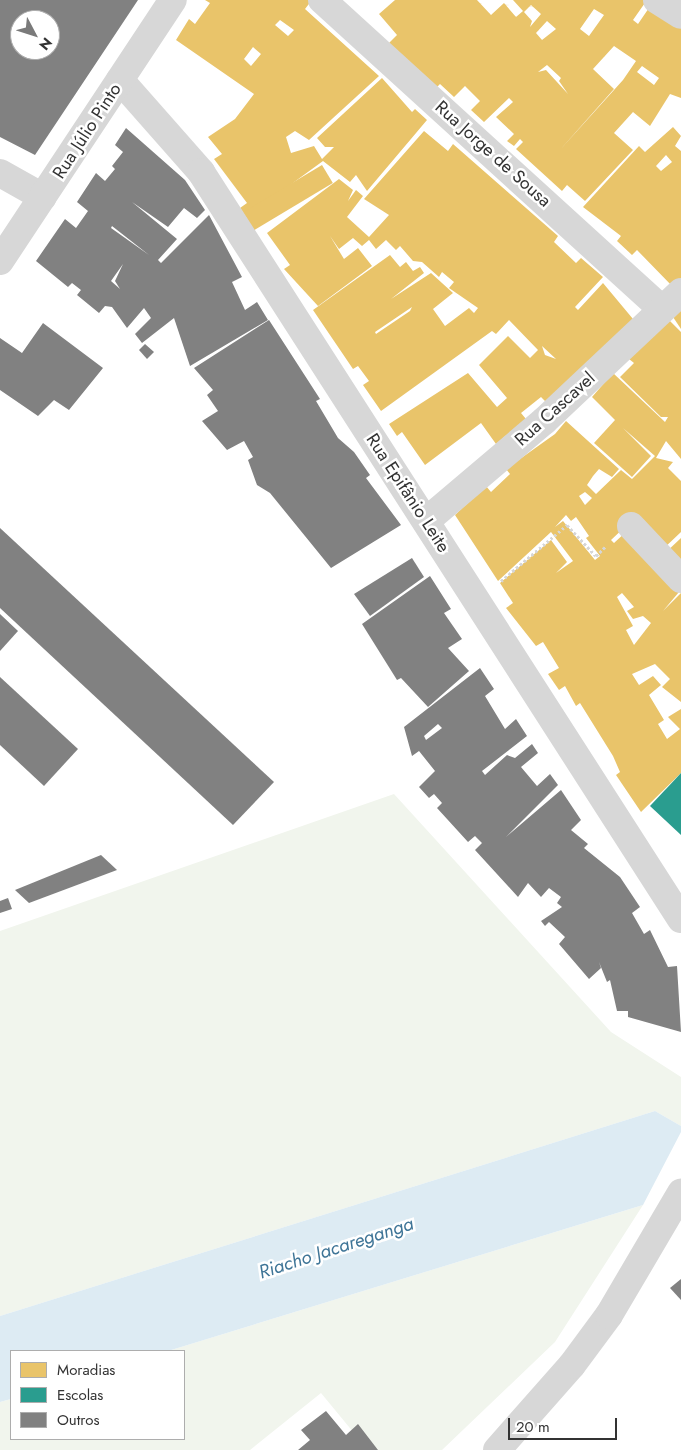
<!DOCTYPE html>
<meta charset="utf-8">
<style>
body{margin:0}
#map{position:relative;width:681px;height:1450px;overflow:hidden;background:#fff;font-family:Jost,sans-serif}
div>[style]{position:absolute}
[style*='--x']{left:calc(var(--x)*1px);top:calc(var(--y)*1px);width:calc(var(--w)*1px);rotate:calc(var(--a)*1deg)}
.green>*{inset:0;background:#f1f5ed}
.water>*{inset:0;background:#ddebf3}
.homes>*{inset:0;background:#e9c46a;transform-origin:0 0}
.schools>*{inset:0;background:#2a9d8f}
.building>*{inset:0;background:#818181}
.path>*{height:3px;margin-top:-1.5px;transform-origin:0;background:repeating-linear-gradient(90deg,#d6d6d6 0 2.5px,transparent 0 5px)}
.minor>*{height:28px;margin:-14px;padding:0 14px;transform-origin:14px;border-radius:14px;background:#d7d7d7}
span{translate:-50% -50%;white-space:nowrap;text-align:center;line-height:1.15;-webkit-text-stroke:5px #fff;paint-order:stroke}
.street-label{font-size:18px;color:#333}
.water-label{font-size:19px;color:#3f7597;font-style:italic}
.legend{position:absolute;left:10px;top:1350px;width:175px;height:90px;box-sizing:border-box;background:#fff;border:1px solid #adadad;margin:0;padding:6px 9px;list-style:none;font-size:15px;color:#333}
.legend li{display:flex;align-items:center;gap:10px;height:25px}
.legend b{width:25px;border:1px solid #adadad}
.north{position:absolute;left:10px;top:10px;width:50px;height:50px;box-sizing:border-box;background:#fff;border:1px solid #adadad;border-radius:50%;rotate:130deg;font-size:14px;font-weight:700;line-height:20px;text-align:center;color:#333}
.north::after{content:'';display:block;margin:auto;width:18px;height:22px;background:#7a7a7a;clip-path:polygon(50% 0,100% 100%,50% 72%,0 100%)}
.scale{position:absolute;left:508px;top:1418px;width:109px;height:22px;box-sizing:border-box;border:2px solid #333;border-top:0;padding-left:6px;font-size:15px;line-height:18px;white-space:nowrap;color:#333;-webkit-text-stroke:4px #fff;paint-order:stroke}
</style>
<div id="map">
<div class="green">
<div style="clip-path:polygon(394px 794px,611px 1032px,681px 1077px,681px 1126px,655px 1111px,0 1316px,0 931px)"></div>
<div style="clip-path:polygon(643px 1205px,555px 1342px,442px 1450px,368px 1450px,321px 1393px,250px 1450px,0 1450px,0 1402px,11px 1399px,11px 1439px,184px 1439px,184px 1351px,168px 1351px)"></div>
</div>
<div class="water">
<div style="clip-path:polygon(655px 1111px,681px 1126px,681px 1132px,643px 1205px,168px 1351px,11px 1351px,11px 1399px,0 1402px,0 1316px)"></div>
</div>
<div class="homes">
<div style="clip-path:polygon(evenodd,205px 0,312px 0,305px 9px,379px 76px,309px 140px,295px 131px,286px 137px,291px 153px,314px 146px,322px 159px,334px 147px,325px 147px,317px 138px,382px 78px,412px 112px,415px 109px,427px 120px,367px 191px,356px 175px,350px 182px,323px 161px,246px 217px,240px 208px,247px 203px,214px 159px,222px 154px,208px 137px,235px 119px,254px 94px,176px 40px,189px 19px,195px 24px,210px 3px,205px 0,280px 20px,294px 30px,288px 36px,275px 25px,280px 20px,205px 0,253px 47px,261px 54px,251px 66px,244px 59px,253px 47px)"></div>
<div style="clip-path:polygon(evenodd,395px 0,477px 0,491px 15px,504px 3px,516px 17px,523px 11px,513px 0,647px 0,633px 20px,638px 24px,653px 2px,681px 27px,681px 98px,670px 94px,650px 126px,633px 112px,614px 133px,633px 150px,585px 201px,567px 185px,562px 191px,516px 149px,523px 142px,520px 139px,514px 146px,507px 141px,514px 134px,496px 117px,513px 102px,509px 98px,484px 122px,471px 110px,480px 101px,465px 86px,454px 97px,440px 84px,437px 87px,389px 43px,397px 35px,379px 14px,395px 0,531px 5px,541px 14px,530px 27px,532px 21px,524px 12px,531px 5px,395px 0,594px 9px,604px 15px,589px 36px,580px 29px,594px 9px,395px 0,547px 21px,556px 29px,542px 40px,536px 33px,547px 21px,395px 0,614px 46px,636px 61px,623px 80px,559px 151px,614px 89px,593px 69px,614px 46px,395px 0,547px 65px,561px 78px,559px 81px,568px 94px,546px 70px,538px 72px,547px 65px,395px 0,642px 66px,659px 78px,654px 85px,637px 72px,642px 66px)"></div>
<div style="clip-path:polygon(evenodd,673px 127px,681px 136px,675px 146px,681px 151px,681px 281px,674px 288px,637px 250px,632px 255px,617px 241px,621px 236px,583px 207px,639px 146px,645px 152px,673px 127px,666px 155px,672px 162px,661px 171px,656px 166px,666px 155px)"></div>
<div style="clip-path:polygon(evenodd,424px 131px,448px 151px,453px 144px,558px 236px,554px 242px,576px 263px,581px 258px,603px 277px,575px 307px,578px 310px,603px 283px,633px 319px,546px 402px,541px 397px,521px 413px,526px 419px,496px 444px,481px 423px,425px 465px,402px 432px,397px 436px,389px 424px,468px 373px,497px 407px,507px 398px,479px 365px,508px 336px,530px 358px,538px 350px,509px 320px,496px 334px,492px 331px,381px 411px,363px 385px,369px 381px,358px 366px,353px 369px,313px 310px,390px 255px,400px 267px,406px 262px,413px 271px,420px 267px,424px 273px,391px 299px,431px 273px,453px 293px,433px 309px,445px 326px,469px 308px,474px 313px,478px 308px,449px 288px,454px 282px,442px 272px,439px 277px,422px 262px,413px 261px,400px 246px,396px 250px,386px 240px,376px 249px,369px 240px,362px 246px,353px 238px,339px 249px,330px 236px,344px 259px,358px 248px,372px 266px,318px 306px,284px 269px,290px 265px,267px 233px,339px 179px,353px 190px,348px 201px,356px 190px,363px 196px,347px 217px,369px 237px,389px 215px,364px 199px,424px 131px,412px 307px,410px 311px,376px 334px,375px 332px,412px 307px,424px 131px,542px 346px,556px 359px,545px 355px,542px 346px)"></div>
<div style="left:322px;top:165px;width:21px;height:92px;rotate:59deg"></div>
<div style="clip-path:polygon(681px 309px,681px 329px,673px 317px)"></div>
<div style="clip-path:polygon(evenodd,669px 320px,681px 332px,681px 459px,666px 441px,656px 458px,673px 462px,668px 468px,681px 481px,681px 532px,662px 550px,627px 525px,611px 540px,614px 543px,627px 531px,679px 592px,663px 611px,681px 593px,681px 702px,662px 687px,670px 679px,655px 664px,632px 674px,639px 685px,653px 676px,661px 685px,649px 695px,664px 720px,658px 724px,667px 739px,680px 729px,668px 717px,681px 709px,681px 773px,641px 812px,616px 775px,620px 772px,613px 756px,580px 703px,576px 706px,565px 686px,559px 690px,548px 674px,559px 668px,543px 642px,536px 646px,506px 608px,513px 603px,500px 583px,551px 540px,567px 562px,556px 573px,573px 561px,551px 532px,498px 581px,455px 515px,486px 486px,491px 492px,510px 474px,506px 469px,555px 434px,566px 421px,619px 469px,612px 477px,599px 469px,593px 476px,587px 485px,596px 494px,621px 470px,632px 479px,655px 456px,623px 428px,651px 456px,632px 477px,594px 443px,615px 420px,592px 397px,613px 373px,665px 422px,668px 417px,661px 417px,620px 377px,634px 363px,629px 359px,669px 320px,585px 492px,592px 498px,585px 505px,579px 496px,585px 492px,669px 320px,566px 515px,571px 521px,576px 517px,589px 536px,586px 538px,600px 556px,595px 560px,563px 521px,555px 527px,566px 515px,669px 320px,622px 593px,634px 607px,627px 611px,633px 619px,643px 616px,651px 623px,634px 645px,626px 630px,633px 626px,617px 597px,622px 593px)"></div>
<div style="clip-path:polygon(681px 538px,681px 562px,664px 554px)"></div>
</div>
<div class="schools">
<div style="clip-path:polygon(681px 773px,681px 835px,650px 806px)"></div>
</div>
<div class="building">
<div style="clip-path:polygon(evenodd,0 0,138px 0,35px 155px,0 137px,0 0,20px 20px,50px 20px,50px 50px,20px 50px,20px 20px)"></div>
<div style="clip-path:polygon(evenodd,126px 128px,185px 180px,205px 210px,197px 218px,184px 208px,168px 227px,132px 202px,177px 239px,158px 260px,161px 263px,209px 215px,242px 277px,232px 282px,245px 310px,257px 302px,268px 320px,190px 366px,174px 318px,142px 343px,135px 334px,151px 318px,144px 308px,127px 328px,112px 307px,105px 306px,99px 313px,77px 295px,81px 290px,72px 283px,68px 287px,36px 261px,65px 219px,76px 228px,88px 211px,77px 202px,96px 173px,105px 181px,115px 169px,112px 166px,123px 152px,115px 145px,126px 128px,112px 226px,149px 255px,111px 228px,112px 226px,126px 128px,123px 264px,115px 281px,120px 289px,111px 281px,123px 264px)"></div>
<div style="clip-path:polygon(269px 320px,320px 399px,316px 401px,338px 438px,354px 452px,370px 475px,366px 478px,401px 525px,331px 568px,270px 493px,257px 485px,248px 460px,253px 457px,244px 441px,227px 450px,202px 421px,218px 411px,207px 395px,213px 390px,194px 368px)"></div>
<div style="clip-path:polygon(43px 323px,103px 368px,69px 410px,54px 400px,38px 416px,0 390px,0 338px,22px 353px)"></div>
<div style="clip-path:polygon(145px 344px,154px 352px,147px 359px,139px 350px)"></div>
<div style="clip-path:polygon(0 528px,274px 782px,233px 825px,0 608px)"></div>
<div style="clip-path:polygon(412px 558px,424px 577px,370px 616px,354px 594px)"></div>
<div style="clip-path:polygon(430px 576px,451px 609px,444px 613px,462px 639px,448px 648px,469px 671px,428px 707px,401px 678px,397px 680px,362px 624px)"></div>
<div style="clip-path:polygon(0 614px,18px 631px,0 651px)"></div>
<div style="clip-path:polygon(evenodd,480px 668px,494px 689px,485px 696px,505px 729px,516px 719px,527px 736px,482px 771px,485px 775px,507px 755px,515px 758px,532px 744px,538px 753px,521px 767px,537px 786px,550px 774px,558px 785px,506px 837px,561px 790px,581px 820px,571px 830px,588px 844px,584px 848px,620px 877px,640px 907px,632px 913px,644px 934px,650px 930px,668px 967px,677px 966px,681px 1032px,628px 1017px,628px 1011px,617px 1011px,610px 980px,607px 982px,599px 962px,601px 968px,589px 979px,559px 944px,565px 937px,549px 922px,545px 926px,541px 921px,562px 907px,557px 903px,561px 897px,549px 888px,541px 897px,528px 883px,518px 897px,475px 850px,482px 843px,475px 836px,468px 842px,437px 808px,442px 803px,434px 794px,429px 798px,419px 787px,435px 771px,419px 751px,412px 756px,404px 727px,480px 668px,438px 724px,442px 728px,426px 740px,424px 736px,438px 724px)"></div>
<div style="clip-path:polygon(0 677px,78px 749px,44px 786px,0 745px)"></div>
<div style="clip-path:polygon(101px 855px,117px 870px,29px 903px,15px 890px)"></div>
<div style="clip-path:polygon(8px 898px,12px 909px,0 913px,0 901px)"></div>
<div style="clip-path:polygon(681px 1279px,681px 1300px,670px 1288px)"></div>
<div style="clip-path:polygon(326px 1411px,346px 1435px,358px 1424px,378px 1450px,298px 1450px,310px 1440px,301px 1430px)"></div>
</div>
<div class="path">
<div style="--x:501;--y:581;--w:87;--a:-40.3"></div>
<div style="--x:567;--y:525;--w:42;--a:46.9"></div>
<div style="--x:596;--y:556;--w:13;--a:-45"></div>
</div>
<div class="minor">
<div style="--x:322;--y:0;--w:459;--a:42.3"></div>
<div style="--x:657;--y:0;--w:28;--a:32"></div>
<div style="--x:120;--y:80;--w:123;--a:48.6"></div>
<div style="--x:201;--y:172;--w:888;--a:57.28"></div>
<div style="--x:0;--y:173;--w:49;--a:29.2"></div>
<div style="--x:0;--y:261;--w:313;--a:-56.5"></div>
<div style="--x:426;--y:521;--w:155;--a:-40.3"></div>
<div style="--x:544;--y:421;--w:188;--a:-43.3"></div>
<div style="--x:631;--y:526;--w:73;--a:46.7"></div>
<div style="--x:497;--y:1450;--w:113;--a:-48.6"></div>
<div style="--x:572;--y:1365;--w:62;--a:-53.5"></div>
<div style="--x:609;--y:1315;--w:142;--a:-59.5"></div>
</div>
<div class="street-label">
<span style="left:87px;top:131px;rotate:-57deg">Rua Júlio Pinto</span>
<span style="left:493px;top:154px;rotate:42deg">Rua Jorge de Sousa</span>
<span style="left:555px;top:409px;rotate:-42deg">Rua Cascavel</span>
<span style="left:408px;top:493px;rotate:57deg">Rua Epifânio Leite</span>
</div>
<div class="water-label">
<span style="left:336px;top:1248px;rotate:-18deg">Riacho Jacareganga</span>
</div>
<ul class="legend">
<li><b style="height:14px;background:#e9c46a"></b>Moradias</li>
<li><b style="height:14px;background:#2a9d8f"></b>Escolas</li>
<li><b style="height:14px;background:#818181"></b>Outros</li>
</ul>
<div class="north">N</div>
<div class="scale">20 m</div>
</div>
